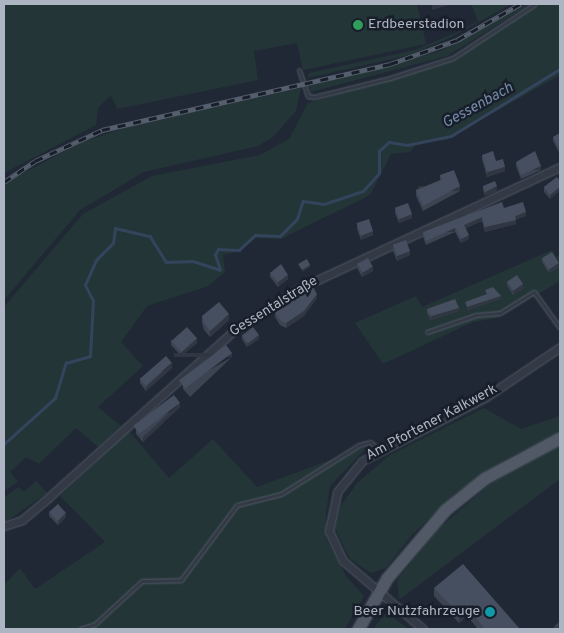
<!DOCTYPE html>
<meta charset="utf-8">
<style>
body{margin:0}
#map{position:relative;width:564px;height:633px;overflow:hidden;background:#202835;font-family:Overpass,sans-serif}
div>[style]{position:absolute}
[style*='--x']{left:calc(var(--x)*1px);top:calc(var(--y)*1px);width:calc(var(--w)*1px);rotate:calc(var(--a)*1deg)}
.green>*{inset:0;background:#233537}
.stream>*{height:2.5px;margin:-1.25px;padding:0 1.25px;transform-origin:1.25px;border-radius:1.25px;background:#33445c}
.roads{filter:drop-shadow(0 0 1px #505864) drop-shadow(0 0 1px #505864)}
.lane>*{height:3px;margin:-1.5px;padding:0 1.5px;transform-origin:1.5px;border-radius:1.5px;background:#333a45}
.street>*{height:7px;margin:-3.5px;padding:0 3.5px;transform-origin:3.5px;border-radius:3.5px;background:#333a45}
.primary>*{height:11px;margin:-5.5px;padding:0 5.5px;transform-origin:5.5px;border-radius:5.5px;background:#515966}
.rail>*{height:4.5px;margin-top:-2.25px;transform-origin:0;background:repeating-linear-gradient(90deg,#191f2a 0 8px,#555e6c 0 16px);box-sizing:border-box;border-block:1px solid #555e6c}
.wall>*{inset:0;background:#3c4452}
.shaded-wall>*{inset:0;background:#313742;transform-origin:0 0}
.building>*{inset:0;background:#464f5f;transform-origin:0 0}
.dots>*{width:14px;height:14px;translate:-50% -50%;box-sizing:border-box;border:2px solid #191f2a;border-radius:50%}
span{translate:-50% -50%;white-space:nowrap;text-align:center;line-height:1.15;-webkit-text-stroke:5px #191f2a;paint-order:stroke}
.poi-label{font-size:14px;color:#adb5c3}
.left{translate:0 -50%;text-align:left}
.right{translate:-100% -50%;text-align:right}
.street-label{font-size:14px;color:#adb5c3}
.water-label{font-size:15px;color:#758baa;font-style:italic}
.frame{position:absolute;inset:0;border:5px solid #adb5c3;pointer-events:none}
</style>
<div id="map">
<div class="green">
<div style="clip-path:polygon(4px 4px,417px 4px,426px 44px,303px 70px,297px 43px,254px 51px,258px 80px,117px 109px,111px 95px,98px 108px,96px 125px,4px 173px)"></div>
<div style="clip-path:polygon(471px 4px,512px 4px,447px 39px,409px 55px,307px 78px,309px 73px,415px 50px,457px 32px,478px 21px)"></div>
<div style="clip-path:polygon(526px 4px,531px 4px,447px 56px,311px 92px,309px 86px,440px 51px)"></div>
<div style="clip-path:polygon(538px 4px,560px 4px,560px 75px,446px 140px,418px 142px,410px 152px,391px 154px,370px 195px,281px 239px,256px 238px,240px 251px,223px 255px,225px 272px,208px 286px,147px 306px,121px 342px,143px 366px,98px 407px,121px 426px,98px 447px,76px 428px,39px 464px,26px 457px,10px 472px,18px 482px,4px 491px,4px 307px,83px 214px,152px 176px,260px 155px,289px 139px,308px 103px,455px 60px)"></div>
<div style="clip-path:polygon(301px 88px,296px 111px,273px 137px,258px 146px,144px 172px,80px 210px,4px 300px,4px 186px,14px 178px,80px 143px,127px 127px)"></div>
<div style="clip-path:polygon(552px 250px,556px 257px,560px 255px,560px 281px,498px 318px,473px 322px,383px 364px,355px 323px,416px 296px,422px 307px)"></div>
<div style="clip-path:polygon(484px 408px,521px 429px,560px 416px,560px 433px,512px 456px,456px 493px,412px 535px,386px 568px,371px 573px,350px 559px,335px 528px,340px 507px,357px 483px,390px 455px)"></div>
<div style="clip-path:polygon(129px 431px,169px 478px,213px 439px,257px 487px,368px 446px,330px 486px,326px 513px,326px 538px,346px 576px,364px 596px,345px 629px,4px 629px,4px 585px,20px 568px,35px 589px,105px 542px,60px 496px)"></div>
<div style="clip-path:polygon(560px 444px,560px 479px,399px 600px,397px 580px,436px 531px,491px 483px)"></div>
<div style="clip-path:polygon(36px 481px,47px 493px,4px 523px,4px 494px,6px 496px,18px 487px,24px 492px)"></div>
<div style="clip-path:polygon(384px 615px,391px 616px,409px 629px,373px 629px)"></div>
</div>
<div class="stream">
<div style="--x:4;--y:444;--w:69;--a:-42"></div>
<div style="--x:55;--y:398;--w:37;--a:-73"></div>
<div style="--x:66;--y:363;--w:25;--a:-16"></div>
<div style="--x:90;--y:356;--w:55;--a:-86.9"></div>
<div style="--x:93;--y:301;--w:18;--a:-117"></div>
<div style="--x:85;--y:285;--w:27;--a:-66"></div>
<div style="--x:96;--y:260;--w:24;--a:-45"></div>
<div style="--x:113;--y:243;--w:15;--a:-82"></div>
<div style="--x:115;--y:228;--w:36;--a:13"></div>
<div style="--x:150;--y:236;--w:31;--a:58"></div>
<div style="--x:166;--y:262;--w:27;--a:-2"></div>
<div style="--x:193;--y:261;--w:28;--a:18"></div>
<div style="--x:220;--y:270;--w:16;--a:-108"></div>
<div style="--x:215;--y:255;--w:7;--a:-63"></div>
<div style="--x:218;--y:249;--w:21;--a:3"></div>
<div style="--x:239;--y:250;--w:22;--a:-43"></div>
<div style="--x:255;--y:235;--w:25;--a:2"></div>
<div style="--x:280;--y:236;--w:24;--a:-45"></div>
<div style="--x:297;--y:219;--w:19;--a:-72"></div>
<div style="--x:303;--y:201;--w:21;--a:8"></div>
<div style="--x:324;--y:204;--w:41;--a:-18.4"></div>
<div style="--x:363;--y:191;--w:24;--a:-48"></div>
<div style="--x:379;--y:173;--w:22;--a:-90"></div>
<div style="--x:379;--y:151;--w:13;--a:-42"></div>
<div style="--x:389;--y:142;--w:18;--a:9"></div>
<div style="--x:407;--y:145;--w:45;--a:-11.6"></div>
<div style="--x:451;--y:136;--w:128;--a:-31.6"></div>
</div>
<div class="roads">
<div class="lane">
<div style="--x:299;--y:70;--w:28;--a:71"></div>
<div style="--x:308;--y:96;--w:6;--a:9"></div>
<div style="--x:314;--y:97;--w:78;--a:-14"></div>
<div style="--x:390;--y:78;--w:66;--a:-17.6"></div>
<div style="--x:453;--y:58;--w:98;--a:-33.4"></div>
<div style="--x:427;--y:332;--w:52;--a:-19.1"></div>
<div style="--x:476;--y:315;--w:24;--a:-5"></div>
<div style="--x:500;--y:313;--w:40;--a:-32"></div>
<div style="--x:534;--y:292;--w:44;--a:54.2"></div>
<div style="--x:80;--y:629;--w:16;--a:-18"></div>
<div style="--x:95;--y:624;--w:64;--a:-42.5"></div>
<div style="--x:142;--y:581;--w:39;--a:-1"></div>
<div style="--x:181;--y:580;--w:94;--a:-53.3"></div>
<div style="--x:237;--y:505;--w:45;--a:-14"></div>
<div style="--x:281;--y:494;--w:92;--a:-32.1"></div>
<div style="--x:359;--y:445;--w:11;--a:-15"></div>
<div style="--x:370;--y:442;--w:13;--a:39"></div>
</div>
<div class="street">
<div style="--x:4;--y:526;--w:19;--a:-18"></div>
<div style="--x:22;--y:520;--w:35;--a:-40"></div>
<div style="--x:49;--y:497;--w:246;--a:-42"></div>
<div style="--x:232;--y:332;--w:79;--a:-33.1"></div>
<div style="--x:298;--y:289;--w:289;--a:-25"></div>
<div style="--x:423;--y:629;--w:105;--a:-139.6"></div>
<div style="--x:343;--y:561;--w:33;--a:-115"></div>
<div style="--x:329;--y:531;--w:40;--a:-78"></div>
<div style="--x:337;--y:492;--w:40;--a:-51"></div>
<div style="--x:362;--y:461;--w:140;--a:-27.3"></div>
<div style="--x:486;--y:397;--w:89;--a:-34"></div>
<div style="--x:558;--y:629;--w:3;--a:-45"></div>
</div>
<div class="primary">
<div style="--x:358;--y:629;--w:59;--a:-60.4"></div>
<div style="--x:387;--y:578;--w:89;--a:-49.5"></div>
<div style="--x:445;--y:510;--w:51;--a:-38.7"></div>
<div style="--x:485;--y:478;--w:85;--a:-28.1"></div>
</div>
</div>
<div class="rail">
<div style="--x:4;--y:182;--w:37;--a:-34"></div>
<div style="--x:35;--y:161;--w:74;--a:-24.8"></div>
<div style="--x:102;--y:130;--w:295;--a:-12.9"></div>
<div style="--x:390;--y:64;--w:71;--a:-19.7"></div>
<div style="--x:457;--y:40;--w:73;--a:-29.7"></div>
</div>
<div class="wall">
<div style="clip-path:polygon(560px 133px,560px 154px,553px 141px,553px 137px)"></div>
<div style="clip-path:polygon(482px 155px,496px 161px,505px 171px,487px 177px,482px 159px)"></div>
<div style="clip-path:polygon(516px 162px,541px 170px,521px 179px,516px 166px)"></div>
<div style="clip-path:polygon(440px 175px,460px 191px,423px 211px,416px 196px,416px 190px,440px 180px)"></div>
<div style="clip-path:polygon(557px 177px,550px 199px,544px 192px,544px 187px)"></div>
<div style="clip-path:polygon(483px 186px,497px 191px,485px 196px,483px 190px)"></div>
<div style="clip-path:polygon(504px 208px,526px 216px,516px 219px,516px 224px,485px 232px,482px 221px,466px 228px,469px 239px,461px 243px,455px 232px,426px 245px,423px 237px,423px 232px)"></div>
<div style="clip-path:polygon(395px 209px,412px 218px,399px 223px,395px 213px)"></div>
<div style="clip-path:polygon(357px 224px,373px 235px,361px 240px,357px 229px)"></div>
<div style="clip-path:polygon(393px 246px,410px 255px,397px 261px,393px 251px)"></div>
<div style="clip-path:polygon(542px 258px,559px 267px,549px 273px,542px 262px)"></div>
<div style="clip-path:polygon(357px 263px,373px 271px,362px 277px,357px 268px)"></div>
<div style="clip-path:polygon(270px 273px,288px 279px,278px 287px,270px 277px)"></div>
<div style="clip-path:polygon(507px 281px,523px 289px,513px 295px,507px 285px)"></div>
<div style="clip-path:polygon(317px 298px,304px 316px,286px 328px,280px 325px,275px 317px,275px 312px)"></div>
<div style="clip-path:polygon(427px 309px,459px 311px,431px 320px,427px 313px)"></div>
<div style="clip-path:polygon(202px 316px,229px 320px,210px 337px,204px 330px,202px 323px)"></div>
<div style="clip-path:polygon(242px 335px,259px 339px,247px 347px,242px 339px)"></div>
<div style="clip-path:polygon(171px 340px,197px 343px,181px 356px,171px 345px)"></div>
<div style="clip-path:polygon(232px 357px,190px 397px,183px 389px,183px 385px)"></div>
<div style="clip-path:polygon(172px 368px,146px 391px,140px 383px,140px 379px)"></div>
<div style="clip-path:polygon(180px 407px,143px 442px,136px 434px,136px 429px)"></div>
<div style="clip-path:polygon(49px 512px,66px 517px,58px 525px,49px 516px)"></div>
<div style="clip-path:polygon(434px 588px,520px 629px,478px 629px,467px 616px,459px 623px,434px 596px)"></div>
</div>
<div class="shaded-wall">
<div style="clip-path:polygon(432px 4px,452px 4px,432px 10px)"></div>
<div style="left:541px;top:166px;width:4px;height:22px;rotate:90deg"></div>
<div style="clip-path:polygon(505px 167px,505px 171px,487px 177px,487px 172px)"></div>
<div style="left:460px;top:186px;width:5px;height:42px;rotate:90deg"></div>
<div style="clip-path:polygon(497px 186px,497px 191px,485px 196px,485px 192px)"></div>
<div style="clip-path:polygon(560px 187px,560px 191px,550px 199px,550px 195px)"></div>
<div style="clip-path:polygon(526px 212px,526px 216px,515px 220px,515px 216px)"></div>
<div style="clip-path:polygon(412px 214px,412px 218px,399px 223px,399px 219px)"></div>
<div style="clip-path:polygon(482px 217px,482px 221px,464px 229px,464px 225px)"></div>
<div style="clip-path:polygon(516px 220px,516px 224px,485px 232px,485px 227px)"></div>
<div style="left:455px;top:228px;width:4px;height:32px;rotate:90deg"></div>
<div style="clip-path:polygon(373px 231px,373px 235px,361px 240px,361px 236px)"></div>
<div style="clip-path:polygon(469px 235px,469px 239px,461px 243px,461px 239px)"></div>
<div style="clip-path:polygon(410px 251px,410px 255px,397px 261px,397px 256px)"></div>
<div style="clip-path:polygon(559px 263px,559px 267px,549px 273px,549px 269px)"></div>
<div style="clip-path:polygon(310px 265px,310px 267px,302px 272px,302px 270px)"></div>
<div style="clip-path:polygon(373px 267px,373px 271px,362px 277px,362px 273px)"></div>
<div style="clip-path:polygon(288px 275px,288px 279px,278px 287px,278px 282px)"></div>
<div style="clip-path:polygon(523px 284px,523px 289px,513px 295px,513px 290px)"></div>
<div style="clip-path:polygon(317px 294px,317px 298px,304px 316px,286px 328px,286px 323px)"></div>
<div style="clip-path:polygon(501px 296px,501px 299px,467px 311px,467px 307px)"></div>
<div style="clip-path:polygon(459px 308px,459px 311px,431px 320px,431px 316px)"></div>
<div style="clip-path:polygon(229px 314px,229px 320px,210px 337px,210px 331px)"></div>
<div style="clip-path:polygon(259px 335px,259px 339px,247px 347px,247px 343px)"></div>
<div style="clip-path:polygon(197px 338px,197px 343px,181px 356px,181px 352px)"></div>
<div style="left:232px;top:353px;width:4px;height:58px;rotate:90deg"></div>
<div style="clip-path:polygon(172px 363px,172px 368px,146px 391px,146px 387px)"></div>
<div style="clip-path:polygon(180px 403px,180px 407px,143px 442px,143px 437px)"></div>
<div style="clip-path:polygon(66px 513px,66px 517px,58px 525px,58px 521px)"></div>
<div style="clip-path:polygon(467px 607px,467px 616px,459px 623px,459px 614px)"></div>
</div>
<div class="building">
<div style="clip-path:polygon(560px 133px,560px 150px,553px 137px)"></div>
<div style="clip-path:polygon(493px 151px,496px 161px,503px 159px,505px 167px,487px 172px,482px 155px)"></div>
<div style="clip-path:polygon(535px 151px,541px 166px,521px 175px,516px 162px)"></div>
<div style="clip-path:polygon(454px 170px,460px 186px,423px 206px,416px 190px,442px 180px,440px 175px)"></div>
<div style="clip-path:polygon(557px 177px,560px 181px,560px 187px,550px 195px,544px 187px)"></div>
<div style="clip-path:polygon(495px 181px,497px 186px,485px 192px,483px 186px)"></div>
<div style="clip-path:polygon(502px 202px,504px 208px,523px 202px,526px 212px,515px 216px,516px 220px,485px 227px,482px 217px,464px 225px,469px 235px,461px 239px,455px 228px,426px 241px,423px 232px)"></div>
<div style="left:408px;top:203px;width:12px;height:14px;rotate:70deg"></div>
<div style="left:369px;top:219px;width:13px;height:13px;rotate:72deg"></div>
<div style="left:406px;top:240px;width:12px;height:14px;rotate:70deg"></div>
<div style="left:552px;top:252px;width:13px;height:12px;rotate:58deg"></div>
<div style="left:368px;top:258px;width:10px;height:12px;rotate:61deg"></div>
<div style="clip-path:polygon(307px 259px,310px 265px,302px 270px,298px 264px)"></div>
<div style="clip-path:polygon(281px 264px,288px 275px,278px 282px,270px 273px)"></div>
<div style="left:517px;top:275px;width:11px;height:12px;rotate:56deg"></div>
<div style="clip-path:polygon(313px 287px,317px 294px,304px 311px,286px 323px,280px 320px,275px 312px)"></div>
<div style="clip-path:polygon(493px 287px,501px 296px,467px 307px,465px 302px,487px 294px,485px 290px)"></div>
<div style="clip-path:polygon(455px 299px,459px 308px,431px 316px,427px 309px)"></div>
<div style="clip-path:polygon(219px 302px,229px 314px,210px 331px,204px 323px,202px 316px)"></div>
<div style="left:187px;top:327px;width:15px;height:21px;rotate:48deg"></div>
<div style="left:253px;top:327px;width:10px;height:14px;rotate:53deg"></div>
<div style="left:226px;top:345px;width:10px;height:59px;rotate:53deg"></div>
<div style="left:166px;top:356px;width:9px;height:35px;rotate:49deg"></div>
<div style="left:174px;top:395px;width:10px;height:51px;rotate:53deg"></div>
<div style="left:58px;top:504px;width:12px;height:12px;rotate:48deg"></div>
<div style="clip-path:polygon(463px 564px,520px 629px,485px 629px,467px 607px,459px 614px,434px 588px)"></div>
</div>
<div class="dots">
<div style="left:358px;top:25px;background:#2e9e5b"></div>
<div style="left:490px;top:612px;background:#0f9aa8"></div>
</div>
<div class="poi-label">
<span class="left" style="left:368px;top:25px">Erdbeerstadion</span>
<span class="right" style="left:480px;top:612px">Beer Nutzfahrzeuge</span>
</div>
<div class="street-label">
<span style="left:274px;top:307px;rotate:-32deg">Gessentalstraße</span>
<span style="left:432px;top:423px;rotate:-28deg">Am Pfortener Kalkwerk</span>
</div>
<div class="water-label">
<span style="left:478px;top:106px;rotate:-29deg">Gessenbach</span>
</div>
<div class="frame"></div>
</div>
